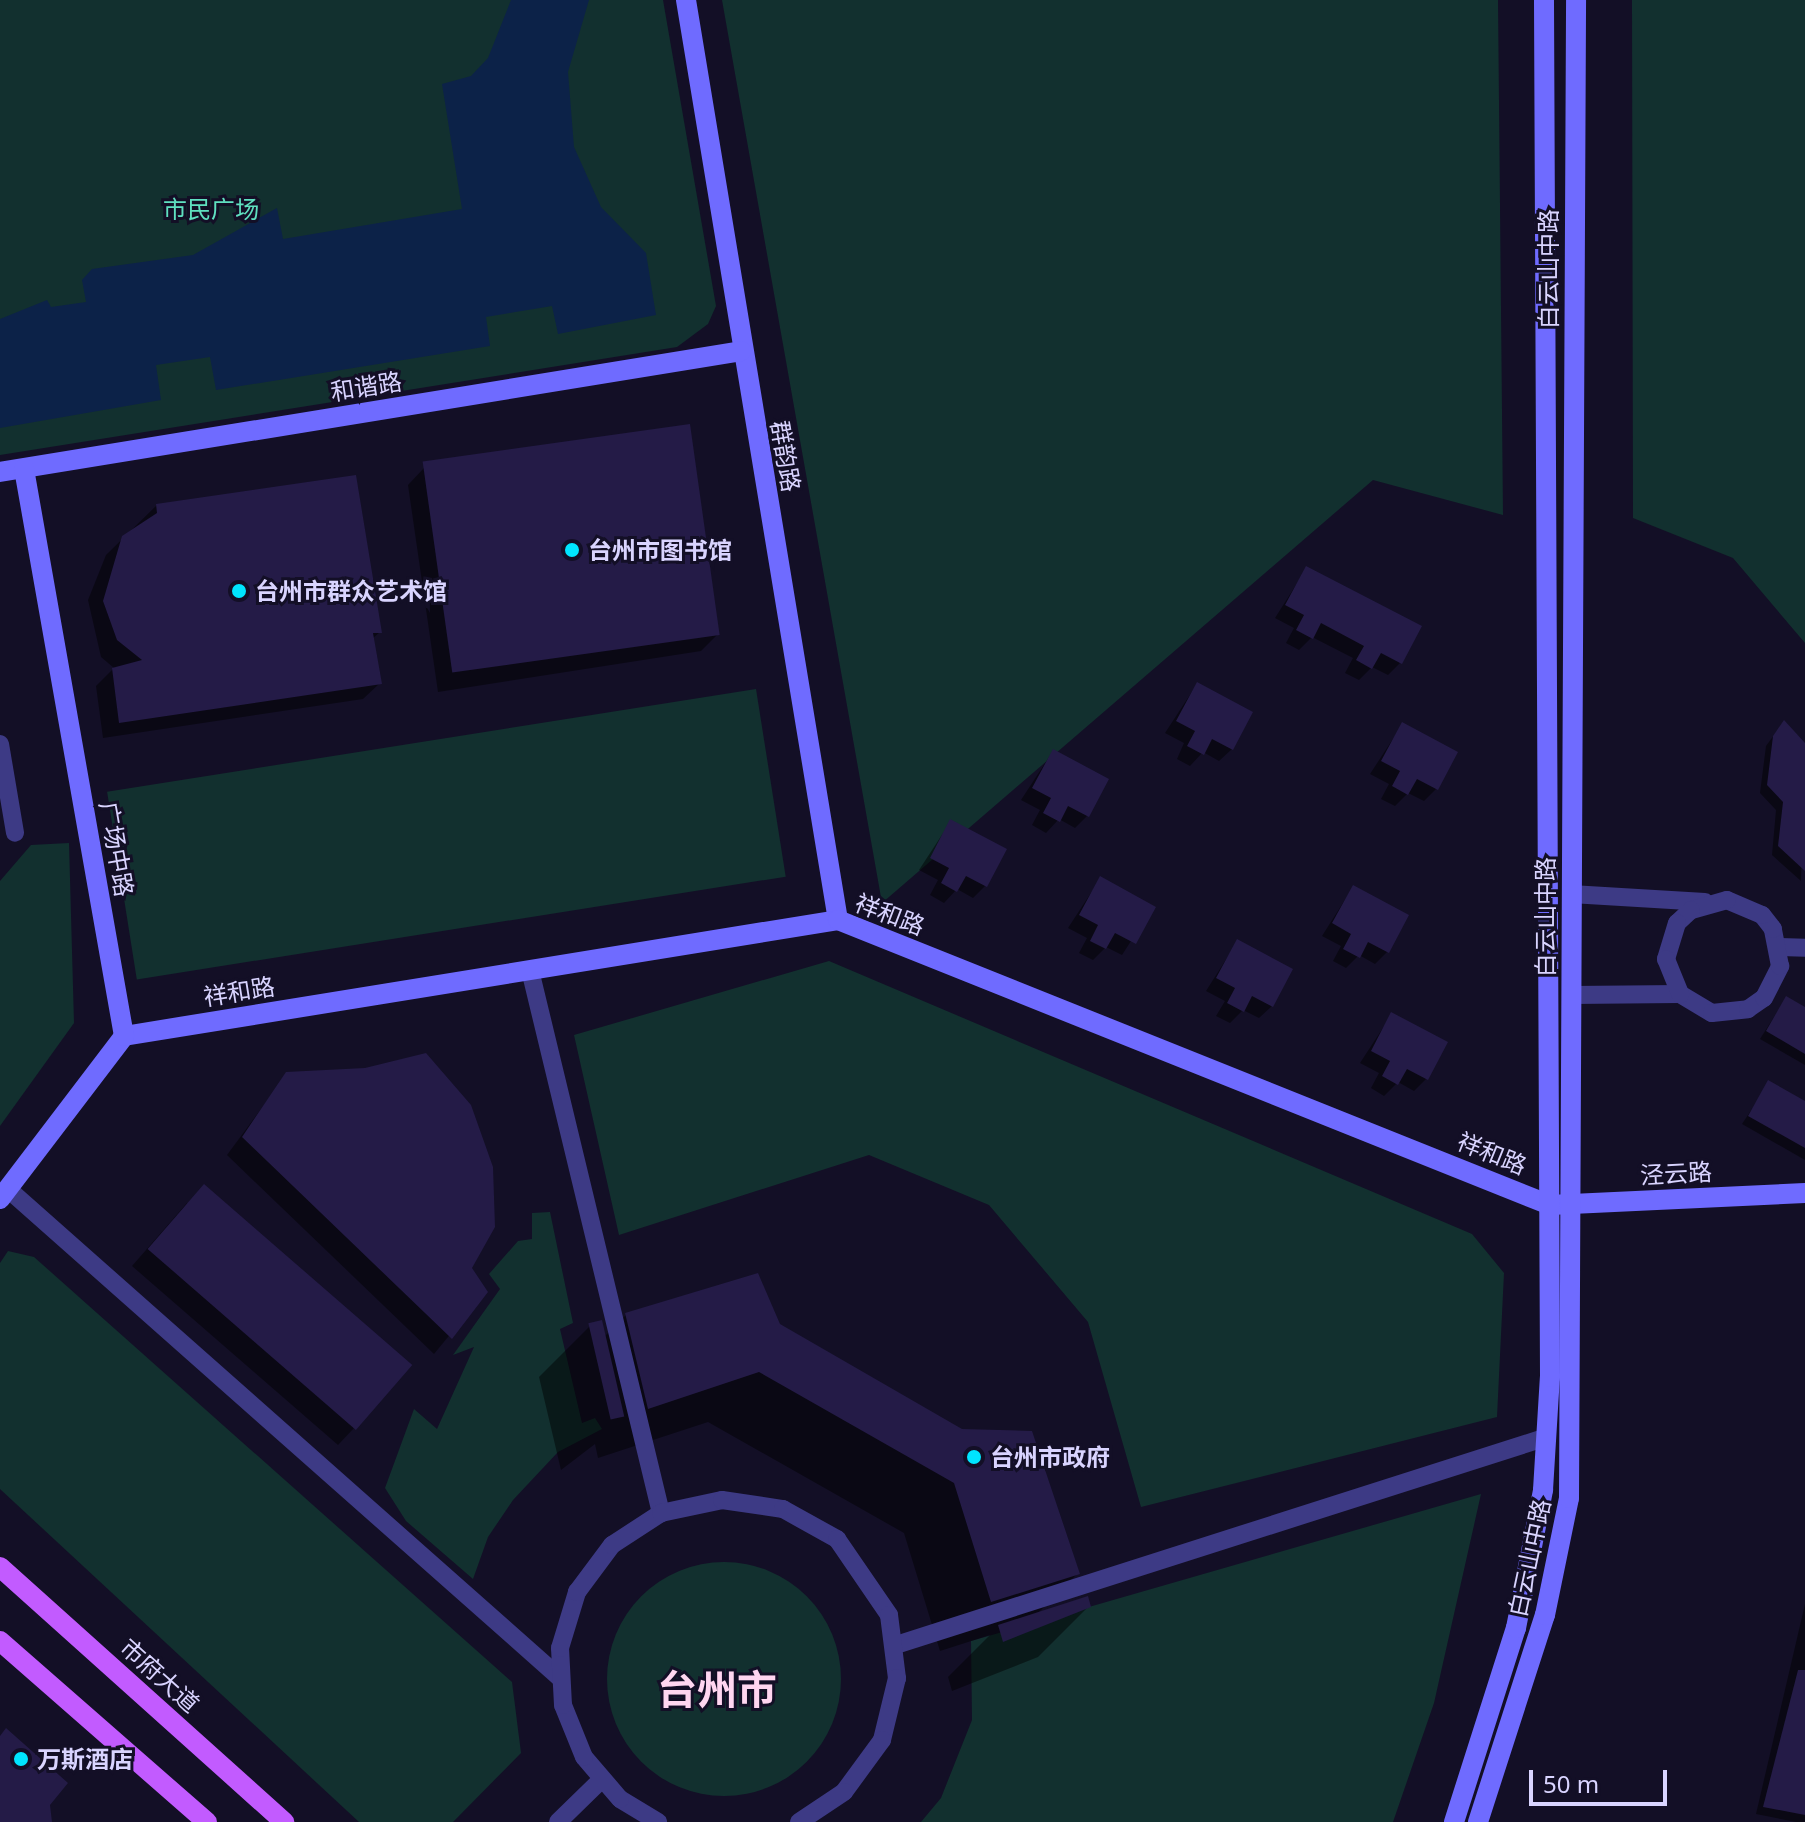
<!DOCTYPE html>
<meta charset="utf-8">
<style>
body{margin:0}
#map{position:relative;width:1805px;height:1822px;overflow:hidden;background:#130f26;font-family:"Noto Sans","Noto Sans SC",sans-serif}
div>[style]{position:absolute}
[style*='--x']{left:calc(var(--x)*1px);top:calc(var(--y)*1px);width:calc(var(--w)*1px);rotate:calc(var(--a)*1deg)}
.green>*{inset:0;background:#12302f;transform-origin:0 0}
.round{border-radius:50%}
.water>*{inset:0;background:#0c2248}
.shadow>*{inset:0;background:#0007}
.building>*{inset:0;background:#241b47;transform-origin:0 0}
.street>*{height:18px;margin:-9px;padding:0 9px;transform-origin:9px;border-radius:9px;background:#3d3a85}
.secondary>*{height:20px;margin:-10px;padding:0 10px;transform-origin:10px;border-radius:10px;background:#6f6bff}
.primary>*{height:20px;margin:-10px;padding:0 10px;transform-origin:10px;border-radius:10px;background:#c25bff}
.dots>*{width:22px;height:22px;translate:-50% -50%;box-sizing:border-box;border:4px solid #130f26;border-radius:50%}
span{translate:-50% -50%;white-space:nowrap;text-align:center;line-height:1.15;-webkit-text-stroke:6px #130f26;paint-order:stroke}
.park-label{font-size:24px;color:#5fe0c0}
.street-label{font-size:24px;color:#d9d4ff}
.poi-label{font-size:24px;color:#d9d4ff;font-weight:700}
.left{translate:0 -50%;text-align:left}
.town-label{font-size:40px;color:#ffd6f0;font-weight:700}
.scale{position:absolute;left:1529px;top:1770px;width:138px;height:36px;box-sizing:border-box;border:4px solid #d9d4ff;border-top:0;padding-left:10px;font-size:24px;line-height:28px;white-space:nowrap;color:#d9d4ff;-webkit-text-stroke:6px #130f26;paint-order:stroke}
</style>
<div id="map">
<div class="green">
<div style="clip-path:polygon(0 0,663px 0,716px 306px,708px 324px,677px 347px,0 455px)"></div>
<div style="clip-path:polygon(722px 0,1498px 0,1503px 515px,1373px 480px,882px 903px)"></div>
<div style="clip-path:polygon(1632px 0,1805px 0,1805px 643px,1733px 558px,1633px 518px)"></div>
<div style="left:756px;top:689px;width:190px;height:657px;rotate:81deg"></div>
<div style="clip-path:polygon(69px 843px,74px 1023px,0 1126px,0 881px,31px 845px)"></div>
<div style="clip-path:polygon(829px 961px,1472px 1234px,1504px 1273px,1497px 1417px,1141px 1507px,1088px 1322px,989px 1205px,869px 1155px,619px 1235px,574px 1035px)"></div>
<div style="clip-path:polygon(550px 1212px,573px 1323px,560px 1329px,582px 1423px,595px 1418px,602px 1429px,558px 1452px,513px 1500px,488px 1537px,473px 1579px,406px 1521px,385px 1488px,414px 1409px,437px 1429px,474px 1347px,453px 1355px,500px 1289px,489px 1274px,518px 1241px,532px 1239px,532px 1213px)"></div>
<div style="clip-path:polygon(8px 1251px,34px 1257px,512px 1682px,521px 1753px,453px 1822px,359px 1822px,0 1489px,0 1263px)"></div>
<div style="clip-path:polygon(1481px 1494px,1434px 1703px,1393px 1822px,921px 1822px,941px 1798px,972px 1720px,971px 1641px)"></div>
<div class="round" style="left:607px;top:1562px;width:234px;height:234px"></div>
</div>
<div class="water">
<div style="clip-path:polygon(511px 0,589px 0,568px 72px,574px 147px,601px 207px,646px 253px,656px 315px,558px 334px,552px 306px,486px 317px,490px 346px,216px 390px,210px 357px,156px 365px,161px 400px,0 428px,0 319px,47px 300px,51px 307px,86px 302px,82px 280px,92px 269px,193px 255px,277px 208px,283px 239px,462px 209px,442px 84px,471px 76px,488px 58px)"></div>
</div>
<div class="shadow">
<div style="clip-path:polygon(424px 468px,718px 634px,701px 651px,438px 692px,408px 485px)"></div>
<div style="clip-path:polygon(157px 505px,380px 632px,372px 639px,380px 683px,363px 699px,103px 738px,96px 686px,114px 668px,101px 657px,88px 600px,106px 555px)"></div>
<div style="clip-path:polygon(1306px 569px,1400px 663px,1388px 675px,1372px 667px,1359px 680px,1345px 673px,1353px 658px,1312px 637px,1299px 650px,1286px 643px,1294px 628px,1275px 618px)"></div>
<div style="clip-path:polygon(1197px 684px,1232px 749px,1219px 761px,1203px 752px,1190px 766px,1177px 759px,1184px 743px,1165px 733px)"></div>
<div style="clip-path:polygon(1402px 725px,1436px 789px,1424px 801px,1408px 793px,1395px 806px,1381px 799px,1389px 784px,1370px 774px)"></div>
<div style="clip-path:polygon(1777px 731px,1805px 746px,1801px 881px,1772px 855px,1776px 810px,1760px 793px,1766px 746px)"></div>
<div style="clip-path:polygon(1053px 751px,1087px 816px,1075px 828px,1059px 819px,1046px 833px,1032px 825px,1040px 810px,1021px 800px)"></div>
<div style="clip-path:polygon(951px 821px,985px 886px,973px 898px,957px 889px,944px 903px,930px 895px,938px 880px,919px 870px)"></div>
<div style="clip-path:polygon(1100px 879px,1153px 907px,1122px 955px,1106px 947px,1093px 960px,1079px 953px,1087px 938px,1068px 928px)"></div>
<div style="clip-path:polygon(1353px 887px,1388px 951px,1375px 964px,1359px 955px,1346px 968px,1333px 961px,1341px 946px,1322px 936px)"></div>
<div style="clip-path:polygon(1237px 942px,1272px 1006px,1259px 1018px,1243px 1010px,1230px 1023px,1216px 1016px,1225px 1001px,1206px 991px)"></div>
<div style="clip-path:polygon(1786px 998px,1805px 1009px,1805px 1065px,1760px 1039px)"></div>
<div style="clip-path:polygon(1392px 1014px,1426px 1079px,1414px 1091px,1398px 1082px,1384px 1096px,1371px 1088px,1379px 1073px,1360px 1063px)"></div>
<div style="clip-path:polygon(287px 1074px,485px 1292px,434px 1354px,227px 1155px)"></div>
<div style="clip-path:polygon(1769px 1083px,1805px 1103px,1805px 1160px,1742px 1124px)"></div>
<div style="clip-path:polygon(187px 1203px,354px 1428px,338px 1445px,132px 1266px)"></div>
<div style="clip-path:polygon(626px 1315px,778px 1325px,1078px 1573px,1036px 1615px,1089px 1606px,1038px 1657px,952px 1691px,948px 1677px,990px 1635px,940px 1651px,904px 1533px,708px 1422px,598px 1458px,595px 1444px,561px 1470px,539px 1377px,590px 1326px,604px 1337px)"></div>
<div style="clip-path:polygon(1805px 1604px,1805px 1822px,1796px 1822px,1756px 1814px)"></div>
</div>
<div class="building">
<div style="left:690px;top:424px;width:213px;height:270px;rotate:82deg"></div>
<div style="clip-path:polygon(356px 475px,382px 633px,373px 633px,382px 684px,119px 723px,112px 668px,142px 660px,117px 640px,103px 601px,122px 536px,157px 513px,156px 504px)"></div>
<div style="clip-path:polygon(1306px 566px,1422px 626px,1402px 664px,1381px 653px,1372px 669px,1356px 660px,1364px 646px,1321px 623px,1313px 639px,1296px 630px,1304px 615px,1285px 605px)"></div>
<div style="clip-path:polygon(1197px 682px,1253px 712px,1233px 750px,1212px 739px,1204px 755px,1187px 746px,1195px 731px,1176px 721px)"></div>
<div style="clip-path:polygon(1784px 720px,1805px 743px,1805px 871px,1778px 846px,1783px 802px,1767px 785px,1773px 736px)"></div>
<div style="clip-path:polygon(1402px 722px,1458px 752px,1438px 790px,1417px 779px,1408px 795px,1392px 786px,1400px 771px,1381px 761px)"></div>
<div style="clip-path:polygon(1053px 749px,1109px 779px,1089px 817px,1068px 806px,1060px 822px,1043px 813px,1051px 798px,1032px 788px)"></div>
<div style="clip-path:polygon(950px 819px,1007px 849px,987px 887px,966px 876px,957px 892px,941px 883px,949px 868px,930px 858px)"></div>
<div style="clip-path:polygon(1100px 876px,1156px 907px,1136px 944px,1115px 933px,1106px 949px,1090px 941px,1098px 925px,1079px 915px)"></div>
<div style="clip-path:polygon(1353px 885px,1409px 915px,1389px 953px,1368px 942px,1360px 958px,1343px 949px,1351px 934px,1332px 923px)"></div>
<div style="clip-path:polygon(1237px 939px,1293px 969px,1273px 1007px,1252px 996px,1244px 1012px,1227px 1003px,1235px 988px,1216px 978px)"></div>
<div style="clip-path:polygon(1786px 996px,1805px 1007px,1805px 1054px,1766px 1031px)"></div>
<div style="clip-path:polygon(1391px 1012px,1448px 1042px,1428px 1080px,1407px 1069px,1398px 1085px,1382px 1076px,1390px 1061px,1371px 1051px)"></div>
<div style="clip-path:polygon(426px 1053px,471px 1105px,493px 1167px,495px 1227px,472px 1268px,488px 1292px,452px 1339px,242px 1137px,286px 1072px,365px 1068px)"></div>
<div style="clip-path:polygon(1768px 1080px,1805px 1101px,1805px 1148px,1748px 1116px)"></div>
<div style="left:204px;top:1184px;width:276px;height:86px;rotate:41deg"></div>
<div style="clip-path:polygon(758px 1273px,780px 1324px,962px 1429px,1032px 1431px,1080px 1574px,991px 1602px,954px 1483px,759px 1372px,648px 1409px,625px 1313px)"></div>
<div style="left:602px;top:1320px;width:99px;height:14px;rotate:77deg"></div>
<div style="clip-path:polygon(1088px 1596px,1091px 1607px,1003px 1642px,998px 1625px)"></div>
<div style="clip-path:polygon(1798px 1670px,1805px 1670px,1805px 1815px,1763px 1807px)"></div>
<div style="clip-path:polygon(6px 1728px,68px 1783px,50px 1805px,52px 1822px,0 1822px,0 1736px)"></div>
</div>
<div class="street">
<div style="--x:0;--y:744;--w:90;--a:80.4"></div>
<div style="--x:1571;--y:894;--w:134;--a:3.4"></div>
<div style="--x:1780;--y:947;--w:25;--a:2"></div>
<div style="--x:530;--y:970;--w:559;--a:76.44"></div>
<div style="--x:1571;--y:995;--w:109;--a:-0.5"></div>
<div style="--x:1680;--y:994;--w:37;--a:31"></div>
<div style="--x:1712;--y:1013;--w:36;--a:-6"></div>
<div style="--x:1748;--y:1009;--w:19;--a:-35"></div>
<div style="--x:1764;--y:998;--w:36;--a:-63"></div>
<div style="--x:1780;--y:966;--w:38;--a:-101"></div>
<div style="--x:1773;--y:929;--w:18;--a:-128"></div>
<div style="--x:1762;--y:915;--w:38;--a:-157"></div>
<div style="--x:1727;--y:900;--w:37;--a:164"></div>
<div style="--x:1691;--y:910;--w:19;--a:137"></div>
<div style="--x:1677;--y:923;--w:38;--a:107"></div>
<div style="--x:1666;--y:959;--w:38;--a:68"></div>
<div style="--x:8;--y:1189;--w:736;--a:41.53"></div>
<div style="--x:896;--y:1645;--w:683;--a:-17.72"></div>
<div style="--x:558;--y:1822;--w:60;--a:-44.3"></div>
<div style="--x:658;--y:1822;--w:44;--a:-148.8"></div>
<div style="--x:620;--y:1799;--w:55;--a:-130.6"></div>
<div style="--x:584;--y:1757;--w:56;--a:-112"></div>
<div style="--x:563;--y:1705;--w:57;--a:-93"></div>
<div style="--x:560;--y:1648;--w:59;--a:-73.1"></div>
<div style="--x:577;--y:1592;--w:59;--a:-53.3"></div>
<div style="--x:612;--y:1545;--w:59;--a:-33.1"></div>
<div style="--x:661;--y:1513;--w:62;--a:-12"></div>
<div style="--x:722;--y:1500;--w:62;--a:8.4"></div>
<div style="--x:783;--y:1509;--w:62;--a:29.1"></div>
<div style="--x:837;--y:1539;--w:92;--a:55.6"></div>
<div style="--x:889;--y:1615;--w:64;--a:82.8"></div>
<div style="--x:897;--y:1678;--w:64;--a:103.6"></div>
<div style="--x:882;--y:1740;--w:64;--a:126.2"></div>
<div style="--x:844;--y:1792;--w:54;--a:146.3"></div>
</div>
<div class="secondary">
<div style="--x:686;--y:0;--w:932;--a:80.62"></div>
<div style="--x:0;--y:472;--w:751;--a:-9.27"></div>
<div style="--x:124;--y:1036;--w:723;--a:-9.23"></div>
<div style="--x:838;--y:920;--w:767;--a:21.82"></div>
<div style="--x:1550;--y:1205;--w:255;--a:-2.7"></div>
<div style="--x:0;--y:1199;--w:205;--a:-52.7"></div>
<div style="--x:124;--y:1036;--w:576;--a:-100"></div>
<div style="--x:1454;--y:1822;--w:204;--a:-72.3"></div>
<div style="--x:1516;--y:1628;--w:141;--a:-78.9"></div>
<div style="--x:1543;--y:1490;--w:113;--a:-86.5"></div>
<div style="--x:1550;--y:1377;--w:1377;--a:-90.25"></div>
<div style="--x:1478;--y:1822;--w:218;--a:-72.1"></div>
<div style="--x:1545;--y:1615;--w:119;--a:-78.4"></div>
<div style="--x:1569;--y:1498;--w:1498;--a:-89.73"></div>
</div>
<div class="primary">
<div style="--x:0;--y:1567;--w:382;--a:41.9"></div>
<div style="--x:0;--y:1641;--w:275;--a:41.2"></div>
</div>
<div class="dots">
<div style="left:572px;top:550px;background:#00e5ff"></div>
<div style="left:239px;top:591px;background:#00e5ff"></div>
<div style="left:974px;top:1457px;background:#00e5ff"></div>
<div style="left:21px;top:1759px;background:#00e5ff"></div>
</div>
<div class="park-label">
<span style="left:211px;top:209px">市民广场</span>
</div>
<div class="street-label">
<span style="left:1548px;top:269px;rotate:-90deg">白云山中路</span>
<span style="left:366px;top:386px;rotate:-9deg">和谐路</span>
<span style="left:786px;top:456px;rotate:80deg">群韵路</span>
<span style="left:117px;top:849px;rotate:80deg">广场中路</span>
<span style="left:890px;top:914px;rotate:21deg">祥和路</span>
<span style="left:1545px;top:917px;rotate:-90deg">白云山中路</span>
<span style="left:239px;top:991px;rotate:-9deg">祥和路</span>
<span style="left:1492px;top:1153px;rotate:22deg">祥和路</span>
<span style="left:1676px;top:1173px;rotate:-3deg">泾云路</span>
<span style="left:1529px;top:1558px;rotate:-78deg">白云山中路</span>
<span style="left:160px;top:1675px;rotate:42deg">市府大道</span>
</div>
<div class="poi-label">
<span class="left" style="left:588px;top:550px">台州市图书馆</span>
<span class="left" style="left:255px;top:591px">台州市群众艺术馆</span>
<span class="left" style="left:990px;top:1457px">台州市政府</span>
<span class="left" style="left:37px;top:1759px">万斯酒店</span>
</div>
<div class="town-label">
<span style="left:717px;top:1689px">台州市</span>
</div>
<div class="scale">50 m</div>
</div>
